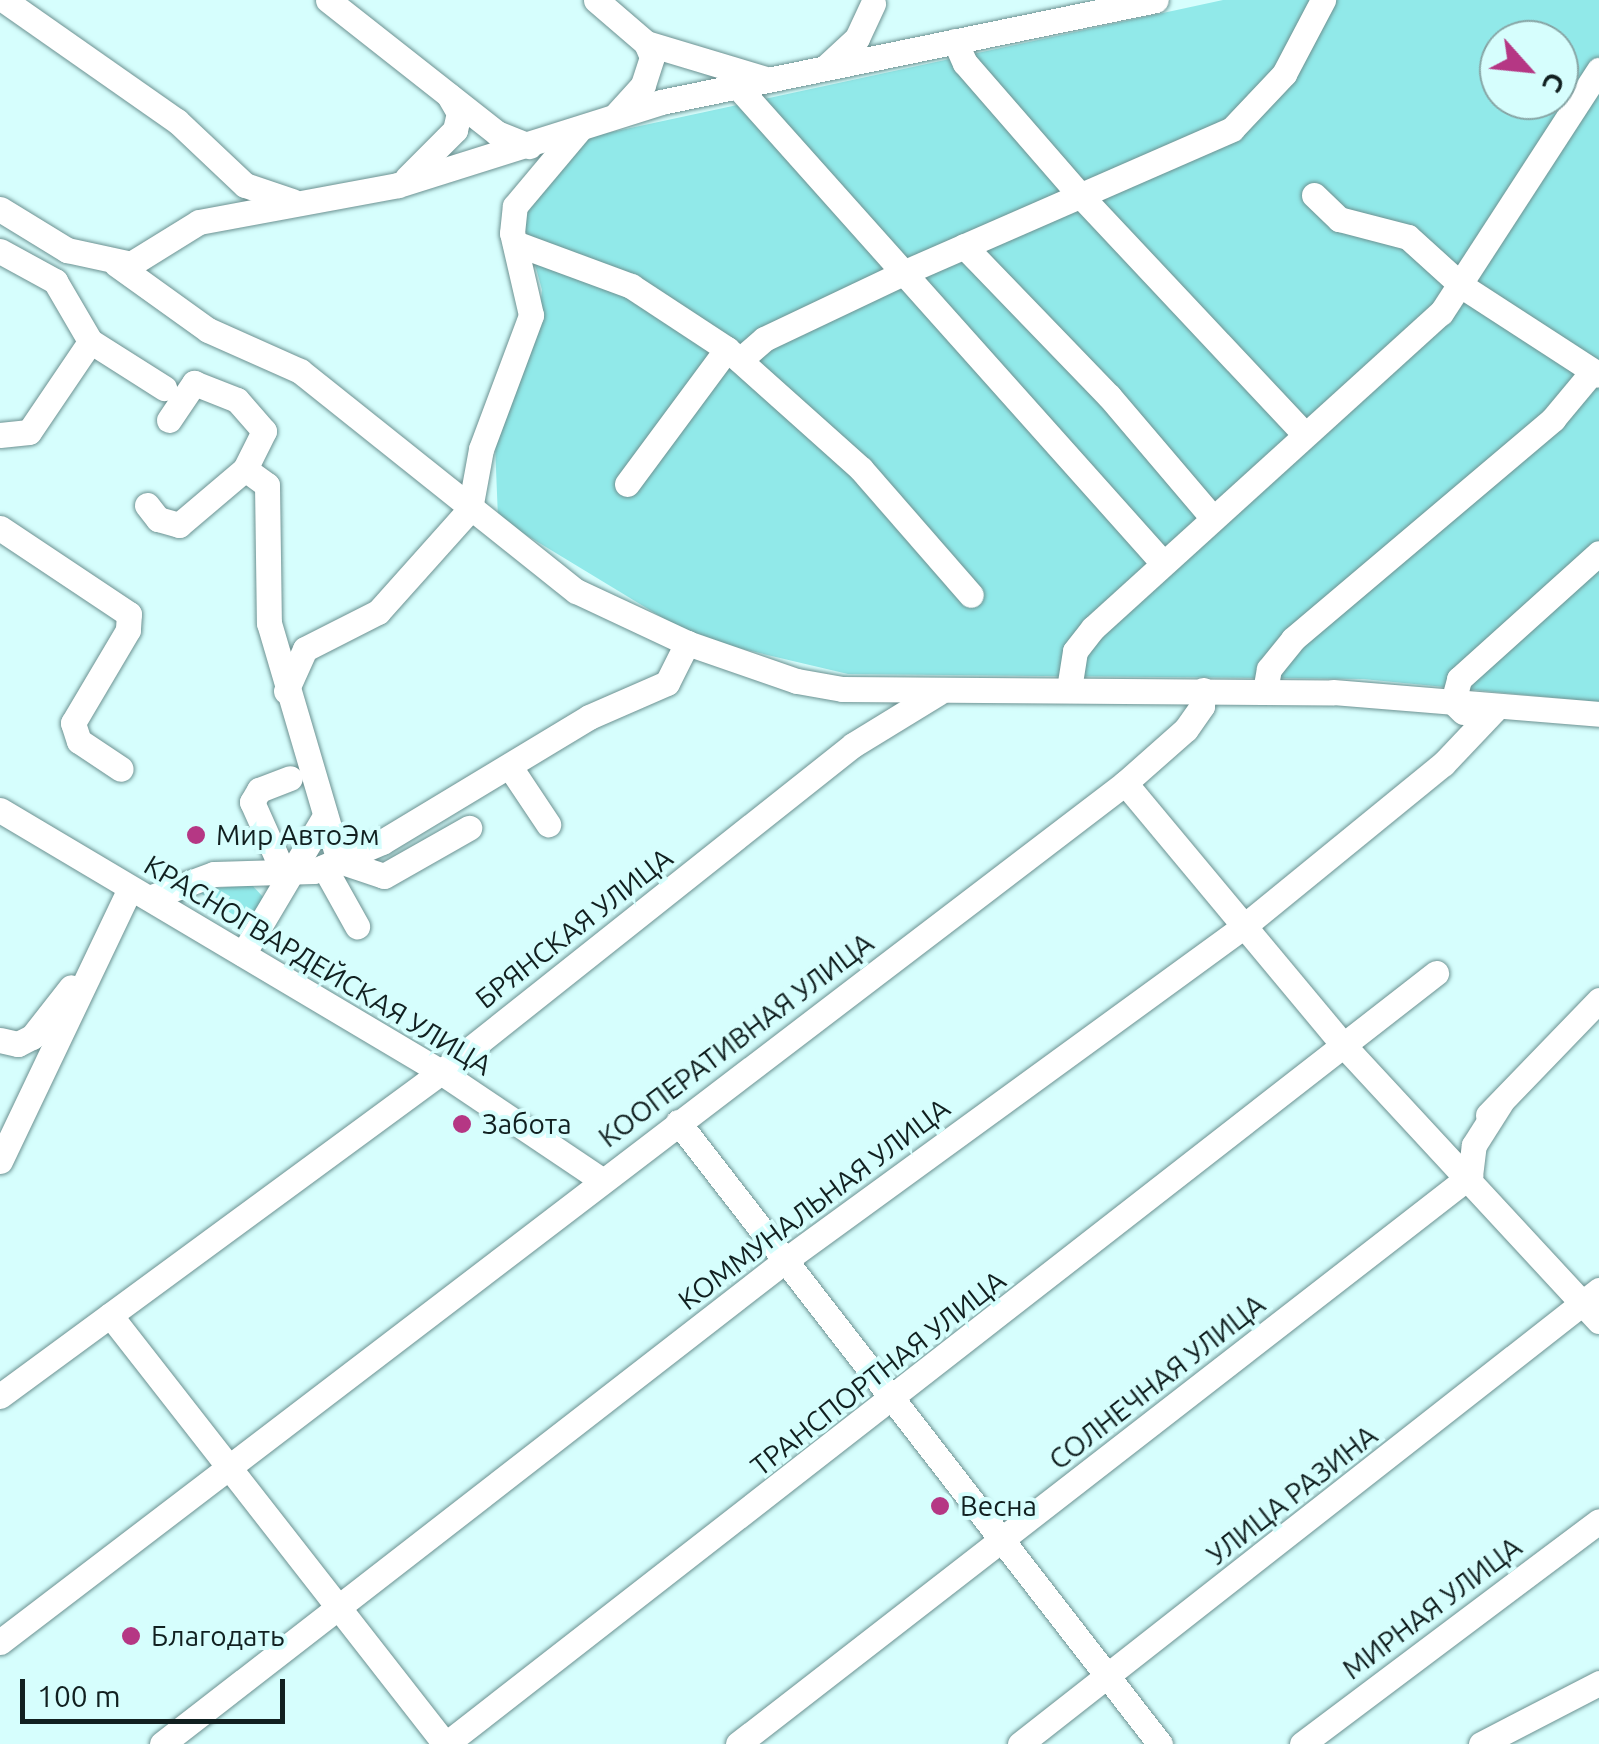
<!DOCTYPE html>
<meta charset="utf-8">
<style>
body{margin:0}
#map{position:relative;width:1599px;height:1744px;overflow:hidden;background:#d6fefd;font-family:Ubuntu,sans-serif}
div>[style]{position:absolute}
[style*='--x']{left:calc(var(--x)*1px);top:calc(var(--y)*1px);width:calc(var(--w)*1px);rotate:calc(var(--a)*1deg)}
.green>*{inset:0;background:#91e9e9}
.roads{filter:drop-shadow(0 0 2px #6c9191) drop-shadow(0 0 2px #6c9191)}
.minor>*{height:25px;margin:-12.5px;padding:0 12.5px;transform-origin:12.5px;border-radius:12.5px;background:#fff}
.dots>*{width:28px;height:28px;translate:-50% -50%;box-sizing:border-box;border:5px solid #d6fefd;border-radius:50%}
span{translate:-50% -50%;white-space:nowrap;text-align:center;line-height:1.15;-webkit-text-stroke:8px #d6fefd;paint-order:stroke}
.poi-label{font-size:28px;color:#112020}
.left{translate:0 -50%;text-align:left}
.street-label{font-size:28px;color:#112020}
.north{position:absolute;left:1479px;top:20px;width:100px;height:100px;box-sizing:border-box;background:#d6fefd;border:2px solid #87a5a5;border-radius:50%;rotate:117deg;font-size:28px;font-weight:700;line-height:40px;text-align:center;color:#112020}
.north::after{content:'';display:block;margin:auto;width:35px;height:45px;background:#b53784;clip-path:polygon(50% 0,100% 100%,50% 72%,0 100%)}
.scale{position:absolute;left:20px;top:1679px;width:265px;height:45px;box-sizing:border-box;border:5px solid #112020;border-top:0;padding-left:12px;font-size:30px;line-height:35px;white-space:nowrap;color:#112020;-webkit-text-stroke:8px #d6fefd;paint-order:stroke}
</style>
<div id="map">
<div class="green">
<div style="clip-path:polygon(evenodd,1223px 0,1599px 0,1599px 702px,1363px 679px,848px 674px,696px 638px,498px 518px,495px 444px,538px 328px,542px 290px,522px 217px,584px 138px,1223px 0,1499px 40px,1559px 40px,1559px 100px,1499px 100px,1499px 40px)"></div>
<div style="clip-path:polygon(251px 884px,264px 898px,249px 925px,197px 891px)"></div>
</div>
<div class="roads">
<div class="minor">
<div style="--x:4;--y:0;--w:211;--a:35"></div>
<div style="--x:177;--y:121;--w:93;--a:43.3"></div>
<div style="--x:245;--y:185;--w:50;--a:18.8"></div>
<div style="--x:328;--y:0;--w:215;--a:38.2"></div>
<div style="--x:497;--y:133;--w:35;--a:22"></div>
<div style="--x:596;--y:0;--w:66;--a:40.7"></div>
<div style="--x:646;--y:43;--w:15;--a:67"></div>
<div style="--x:652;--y:57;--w:29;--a:108"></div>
<div style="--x:643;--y:85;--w:39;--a:132"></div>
<div style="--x:955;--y:41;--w:24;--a:66"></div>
<div style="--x:965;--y:63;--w:174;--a:49"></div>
<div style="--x:1079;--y:194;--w:330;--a:46.8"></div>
<div style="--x:646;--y:43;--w:125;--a:16.7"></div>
<div style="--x:827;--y:66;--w:41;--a:-43"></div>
<div style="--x:857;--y:38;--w:38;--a:-65"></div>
<div style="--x:737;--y:86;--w:638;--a:48.24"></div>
<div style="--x:407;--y:178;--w:68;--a:-45"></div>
<div style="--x:455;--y:130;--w:17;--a:-77"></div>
<div style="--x:459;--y:113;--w:20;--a:-120"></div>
<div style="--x:1314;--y:195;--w:35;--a:44"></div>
<div style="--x:1339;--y:219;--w:71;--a:14.6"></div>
<div style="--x:1408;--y:237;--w:73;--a:42.2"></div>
<div style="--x:1462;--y:286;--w:163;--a:33"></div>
<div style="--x:0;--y:209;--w:79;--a:31.5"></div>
<div style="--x:67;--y:250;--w:66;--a:12.3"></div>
<div style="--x:131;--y:264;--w:80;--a:-31.7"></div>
<div style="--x:199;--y:222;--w:202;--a:-10.5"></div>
<div style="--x:398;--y:185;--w:276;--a:-17.5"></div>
<div style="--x:661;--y:102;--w:505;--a:-11.64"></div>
<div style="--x:515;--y:243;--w:124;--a:20.3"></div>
<div style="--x:631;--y:286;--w:115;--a:33.3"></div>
<div style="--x:727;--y:349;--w:180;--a:41.8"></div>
<div style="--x:861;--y:469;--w:167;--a:48.9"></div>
<div style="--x:964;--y:246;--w:209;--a:46"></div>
<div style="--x:1109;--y:396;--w:157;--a:49.6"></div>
<div style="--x:0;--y:251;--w:63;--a:28.6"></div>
<div style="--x:55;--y:281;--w:69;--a:59.7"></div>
<div style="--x:90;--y:341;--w:88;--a:32.4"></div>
<div style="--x:116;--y:264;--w:113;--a:35.7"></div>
<div style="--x:208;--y:330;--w:101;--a:24"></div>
<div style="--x:300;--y:371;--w:353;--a:38.6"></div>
<div style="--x:576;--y:591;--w:123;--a:25.1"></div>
<div style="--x:687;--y:643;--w:116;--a:19.1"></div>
<div style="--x:797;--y:681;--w:46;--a:10.1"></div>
<div style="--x:842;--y:689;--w:491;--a:0.4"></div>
<div style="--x:1333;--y:692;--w:267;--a:4.7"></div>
<div style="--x:740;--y:360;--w:32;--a:-41"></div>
<div style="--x:764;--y:339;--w:154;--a:-25.4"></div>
<div style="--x:903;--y:273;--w:359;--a:-23.6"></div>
<div style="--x:1232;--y:129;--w:76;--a:-46.6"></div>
<div style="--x:1284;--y:74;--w:84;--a:-62.2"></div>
<div style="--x:169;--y:420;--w:45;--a:-56"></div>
<div style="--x:194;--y:383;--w:46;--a:21.6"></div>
<div style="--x:237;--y:400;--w:41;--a:48.9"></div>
<div style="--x:264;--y:431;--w:42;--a:116.6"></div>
<div style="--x:0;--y:435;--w:29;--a:-6"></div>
<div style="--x:29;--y:432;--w:109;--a:-55.9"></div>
<div style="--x:627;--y:484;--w:168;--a:-53.5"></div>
<div style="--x:147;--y:505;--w:18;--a:52"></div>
<div style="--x:158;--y:519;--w:22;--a:16"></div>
<div style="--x:179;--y:525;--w:87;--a:-40.3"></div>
<div style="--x:245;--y:469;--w:27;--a:36"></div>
<div style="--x:267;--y:485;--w:138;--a:89.2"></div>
<div style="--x:269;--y:623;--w:248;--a:73.6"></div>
<div style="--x:339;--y:861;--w:47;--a:18.4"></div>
<div style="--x:384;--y:876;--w:98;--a:-29.5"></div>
<div style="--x:0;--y:528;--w:155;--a:33.7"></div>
<div style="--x:129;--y:614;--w:16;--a:94"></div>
<div style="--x:128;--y:630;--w:108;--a:120.6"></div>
<div style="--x:73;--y:723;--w:19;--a:72"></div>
<div style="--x:79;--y:741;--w:50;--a:33.7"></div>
<div style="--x:1069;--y:689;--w:38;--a:-81"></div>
<div style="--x:1075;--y:651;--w:29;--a:-52"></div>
<div style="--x:1093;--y:628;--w:469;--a:-42.2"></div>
<div style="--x:1441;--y:313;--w:290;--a:-57"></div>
<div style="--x:286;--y:691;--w:46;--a:-65.7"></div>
<div style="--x:305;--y:649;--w:82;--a:-26.9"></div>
<div style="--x:378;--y:612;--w:138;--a:-48.2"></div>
<div style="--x:470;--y:509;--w:61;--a:-79.6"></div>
<div style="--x:481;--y:449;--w:143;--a:-69.5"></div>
<div style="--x:531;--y:315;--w:84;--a:-103"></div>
<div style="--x:512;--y:233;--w:27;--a:-84"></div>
<div style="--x:515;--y:206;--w:98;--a:-50"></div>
<div style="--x:1265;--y:691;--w:22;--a:-80"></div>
<div style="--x:1269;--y:669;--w:38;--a:-51"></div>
<div style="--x:1293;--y:639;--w:341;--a:-40.2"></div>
<div style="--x:1553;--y:419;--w:62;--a:-50.2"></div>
<div style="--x:1463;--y:712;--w:14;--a:-135"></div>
<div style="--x:1453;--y:702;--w:24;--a:-75"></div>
<div style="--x:1459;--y:679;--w:188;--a:-42"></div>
<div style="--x:510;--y:767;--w:69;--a:56.3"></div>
<div style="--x:1125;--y:783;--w:345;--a:50.2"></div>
<div style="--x:1346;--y:1048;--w:372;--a:47.2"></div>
<div style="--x:0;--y:810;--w:513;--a:30.71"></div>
<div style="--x:441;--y:1072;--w:192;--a:33.9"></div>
<div style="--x:324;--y:867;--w:68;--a:60.8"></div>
<div style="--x:285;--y:876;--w:81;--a:-114"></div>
<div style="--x:252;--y:802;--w:14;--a:-60"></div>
<div style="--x:259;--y:790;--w:33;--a:-21"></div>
<div style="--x:149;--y:898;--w:69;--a:-20.3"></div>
<div style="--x:214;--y:874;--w:100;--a:-1.7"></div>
<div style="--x:314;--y:871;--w:74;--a:-23.1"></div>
<div style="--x:382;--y:842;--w:242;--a:-31.1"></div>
<div style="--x:589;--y:717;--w:85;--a:-23.6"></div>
<div style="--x:667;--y:683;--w:45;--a:-63.4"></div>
<div style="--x:243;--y:954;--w:161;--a:-59.3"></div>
<div style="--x:0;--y:1040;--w:18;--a:13"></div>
<div style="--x:18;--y:1044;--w:16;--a:-27"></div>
<div style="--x:32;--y:1037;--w:63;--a:-52"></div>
<div style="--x:1488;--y:1115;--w:160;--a:-46"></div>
<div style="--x:678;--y:1122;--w:787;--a:52.23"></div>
<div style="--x:0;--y:1161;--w:302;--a:-64.5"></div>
<div style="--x:110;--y:1315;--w:544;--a:52.01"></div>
<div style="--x:0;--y:1396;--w:547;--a:-36.3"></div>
<div style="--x:441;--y:1072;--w:526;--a:-38.44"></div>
<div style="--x:853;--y:745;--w:100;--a:-31.5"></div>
<div style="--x:0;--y:1642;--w:1415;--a:-37.36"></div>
<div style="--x:1125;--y:783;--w:81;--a:-41.5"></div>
<div style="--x:1186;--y:729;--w:28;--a:-55"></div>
<div style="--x:1202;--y:706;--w:16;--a:-86"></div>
<div style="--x:162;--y:1744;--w:791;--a:-37.81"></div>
<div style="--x:787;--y:1259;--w:564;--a:-36.06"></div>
<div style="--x:1243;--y:927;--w:258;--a:-39.2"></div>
<div style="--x:1443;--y:764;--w:79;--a:-46.5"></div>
<div style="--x:446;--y:1744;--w:1255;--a:-37.91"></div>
<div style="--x:738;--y:1744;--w:927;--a:-37.81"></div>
<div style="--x:1470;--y:1176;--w:31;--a:-83"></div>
<div style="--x:1474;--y:1145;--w:49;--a:-57.6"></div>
<div style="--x:1020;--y:1744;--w:736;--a:-38.1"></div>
<div style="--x:1302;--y:1744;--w:371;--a:-36.9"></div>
<div style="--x:1481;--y:1744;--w:133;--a:-27.3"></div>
</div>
</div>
<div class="dots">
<div style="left:196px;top:835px;background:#b53784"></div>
<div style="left:462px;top:1124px;background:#b53784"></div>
<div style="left:940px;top:1506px;background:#b53784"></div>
<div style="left:131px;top:1636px;background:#b53784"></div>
</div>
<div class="poi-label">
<span class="left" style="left:216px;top:835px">Мир АвтоЭм</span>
<span class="left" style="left:482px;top:1124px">Забота</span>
<span class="left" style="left:960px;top:1506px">Весна</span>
<span class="left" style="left:151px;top:1636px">Благодать</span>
</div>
<div class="street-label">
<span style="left:574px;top:928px;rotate:-38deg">БРЯНСКАЯ УЛИЦА</span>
<span style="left:318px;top:965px;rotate:31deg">КРАСНОГВАРДЕЙСКАЯ УЛИЦА</span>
<span style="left:736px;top:1040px;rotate:-37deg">КООПЕРАТИВНАЯ УЛИЦА</span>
<span style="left:814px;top:1204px;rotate:-37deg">КОММУНАЛЬНАЯ УЛИЦА</span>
<span style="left:878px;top:1373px;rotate:-38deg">ТРАНСПОРТНАЯ УЛИЦА</span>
<span style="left:1157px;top:1382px;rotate:-38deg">СОЛНЕЧНАЯ УЛИЦА</span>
<span style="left:1292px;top:1495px;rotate:-38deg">УЛИЦА РАЗИНА</span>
<span style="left:1432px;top:1608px;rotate:-37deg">МИРНАЯ УЛИЦА</span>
</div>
<div class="north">С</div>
<div class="scale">100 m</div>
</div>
